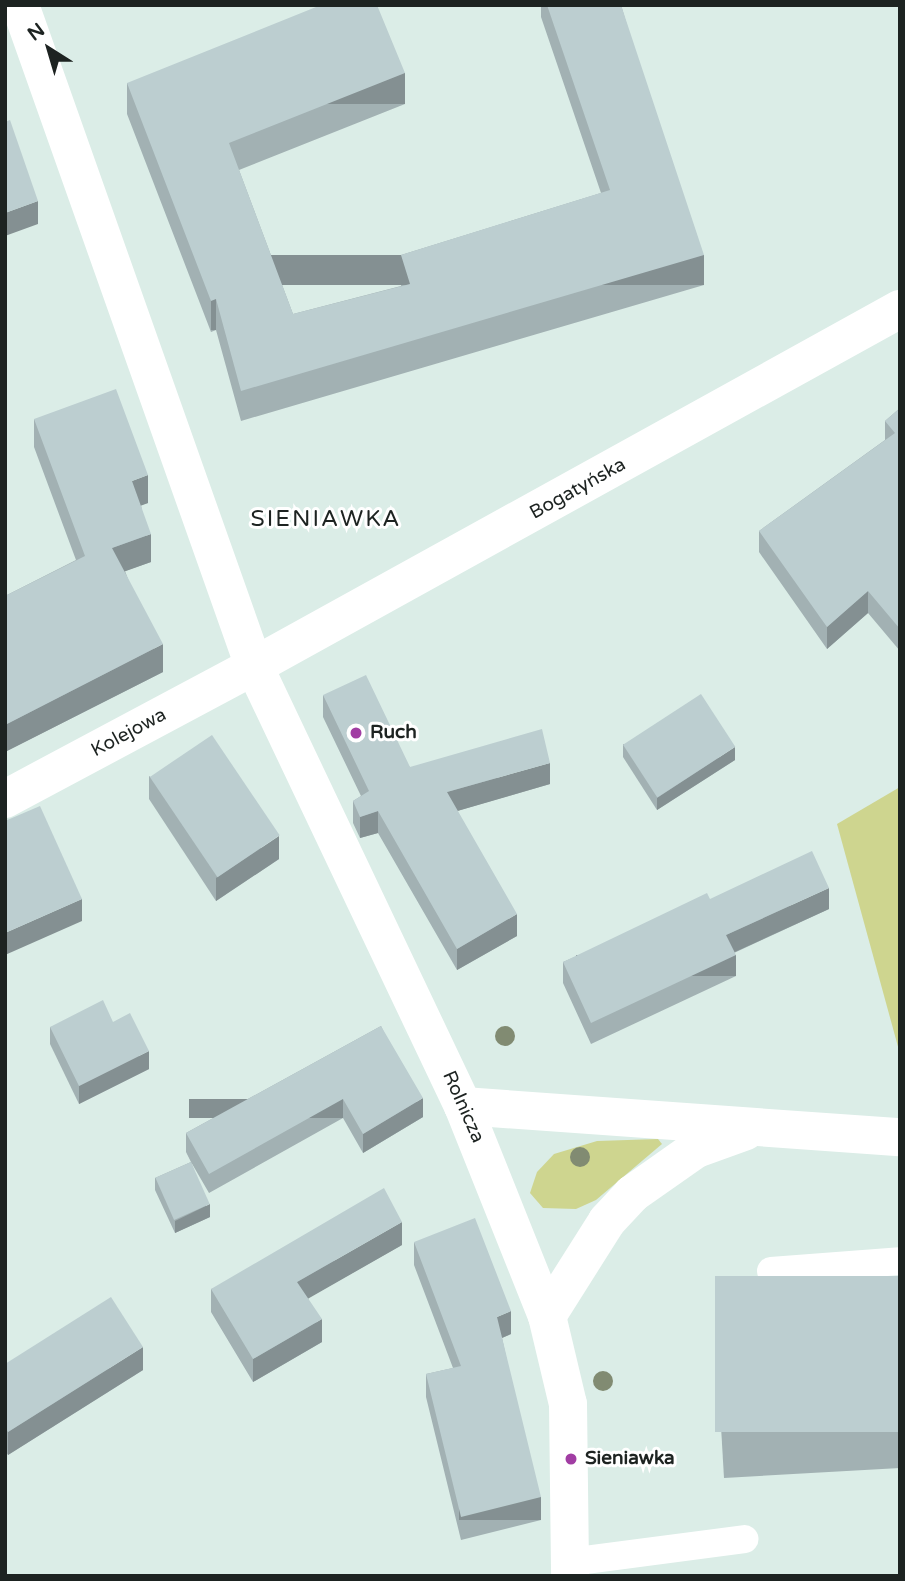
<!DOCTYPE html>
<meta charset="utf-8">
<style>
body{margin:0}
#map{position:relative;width:905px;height:1581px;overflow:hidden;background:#dbede7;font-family:"Varela Round",sans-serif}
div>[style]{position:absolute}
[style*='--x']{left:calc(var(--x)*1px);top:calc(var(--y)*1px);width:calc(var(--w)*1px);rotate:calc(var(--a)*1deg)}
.green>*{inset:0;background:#ced58f}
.service>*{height:28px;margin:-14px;padding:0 14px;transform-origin:14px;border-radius:14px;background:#fff}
.minor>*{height:38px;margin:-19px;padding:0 19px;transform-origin:19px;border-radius:19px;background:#fff}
.tertiary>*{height:38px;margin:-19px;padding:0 19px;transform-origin:19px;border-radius:19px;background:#fff}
.trees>*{width:20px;height:20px;margin:-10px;border-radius:50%;background:#818b72}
.wall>*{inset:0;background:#a2b1b3}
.shaded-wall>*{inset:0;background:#849092;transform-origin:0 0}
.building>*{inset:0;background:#bcced0;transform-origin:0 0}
.dots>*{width:19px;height:19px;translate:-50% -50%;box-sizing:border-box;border:4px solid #fff;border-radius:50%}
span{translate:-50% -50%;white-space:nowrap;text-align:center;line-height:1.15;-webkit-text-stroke:6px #fff;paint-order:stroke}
.street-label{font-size:19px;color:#1d2321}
.poi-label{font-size:19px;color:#1d2321;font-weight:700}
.left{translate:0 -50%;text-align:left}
.quarter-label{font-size:23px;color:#1d2321;letter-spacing:2px}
.frame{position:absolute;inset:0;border:7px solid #1d2321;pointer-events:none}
.north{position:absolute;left:14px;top:14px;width:70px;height:70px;-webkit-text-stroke:5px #fff;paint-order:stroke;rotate:323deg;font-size:19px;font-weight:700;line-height:28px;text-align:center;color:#1d2321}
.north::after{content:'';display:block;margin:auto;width:24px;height:32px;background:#1d2321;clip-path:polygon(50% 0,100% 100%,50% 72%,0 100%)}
</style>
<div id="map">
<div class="green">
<div style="clip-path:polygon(900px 787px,900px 1054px,837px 824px)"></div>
<div style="clip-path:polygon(658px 1139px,662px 1144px,596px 1200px,576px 1209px,543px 1208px,530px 1193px,537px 1172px,554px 1154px,597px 1141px)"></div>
</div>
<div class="service">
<div style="--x:771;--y:1271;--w:129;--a:-4.4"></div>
<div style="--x:570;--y:1562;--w:176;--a:-7.5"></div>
</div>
<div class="minor">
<div style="--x:254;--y:666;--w:738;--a:-28.93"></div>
</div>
<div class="tertiary">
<div style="--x:20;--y:5;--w:701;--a:70.51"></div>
<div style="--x:254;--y:666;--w:487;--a:64.6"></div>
<div style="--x:463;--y:1106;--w:226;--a:68.2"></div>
<div style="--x:547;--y:1316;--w:90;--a:76.6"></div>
<div style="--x:568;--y:1404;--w:172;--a:89.3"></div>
<div style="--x:5;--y:799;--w:282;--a:-28.1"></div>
<div style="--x:463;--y:1106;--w:438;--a:4.1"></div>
<div style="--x:547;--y:1316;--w:112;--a:-57.7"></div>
<div style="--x:607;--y:1221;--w:37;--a:-47"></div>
<div style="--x:632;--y:1194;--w:78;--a:-35.1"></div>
<div style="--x:696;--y:1149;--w:53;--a:-19.8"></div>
</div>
<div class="trees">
<div style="left:505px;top:1036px"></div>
<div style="left:580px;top:1157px"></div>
<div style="left:603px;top:1381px"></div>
</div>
<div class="wall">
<div style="clip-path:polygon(541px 5px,621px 5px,704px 285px,241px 421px,216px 330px,211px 332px,127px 114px,127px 83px,405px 104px,239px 170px,293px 314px,401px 286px,401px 255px,601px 193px,541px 17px)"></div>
<div style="clip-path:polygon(900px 408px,900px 651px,868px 613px,827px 649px,759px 552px,759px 531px,885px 440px,885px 421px)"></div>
<div style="clip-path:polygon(34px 419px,148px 503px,141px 505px,151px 562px,125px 571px,163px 672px,5px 752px,5px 596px,76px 560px,34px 447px)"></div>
<div style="clip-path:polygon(323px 695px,410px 767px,550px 784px,457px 811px,517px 936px,457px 970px,378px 833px,360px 838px,353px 823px,353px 801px,361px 796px,323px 717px)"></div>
<div style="clip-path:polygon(623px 744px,735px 760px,657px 810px,623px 757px)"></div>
<div style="clip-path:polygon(149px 776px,279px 859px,216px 901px,149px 799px)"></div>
<div style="clip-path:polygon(710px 899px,829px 909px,734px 953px,736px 976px,591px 1044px,563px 983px,563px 962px)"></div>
<div style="clip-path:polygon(113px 1022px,149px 1069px,79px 1104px,50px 1044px,50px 1027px)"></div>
<div style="clip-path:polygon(381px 1026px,423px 1117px,363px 1153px,343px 1118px,209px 1193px,191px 1162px,210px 1217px,175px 1233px,155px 1190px,155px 1178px,191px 1162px,186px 1152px,186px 1133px)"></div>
<div style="clip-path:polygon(414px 1242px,511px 1334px,502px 1338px,541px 1520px,461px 1540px,426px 1397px,426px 1374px,453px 1368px,414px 1265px)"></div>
<div style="clip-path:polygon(402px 1245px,308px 1298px,322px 1342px,253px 1382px,211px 1312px,211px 1289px)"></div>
<div style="clip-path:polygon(900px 1276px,900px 1468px,724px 1478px,715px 1323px,715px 1287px)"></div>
<div style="clip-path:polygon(5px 1364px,143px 1370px,8px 1455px,5px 1451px)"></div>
</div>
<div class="shaded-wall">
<div style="left:405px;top:73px;width:31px;height:189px;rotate:90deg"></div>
<div style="clip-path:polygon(38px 201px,38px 224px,5px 236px,5px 213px)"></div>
<div style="left:704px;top:255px;width:30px;height:483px;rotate:90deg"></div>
<div style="left:216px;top:299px;width:31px;height:5px;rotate:90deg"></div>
<div style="clip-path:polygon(148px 475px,148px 503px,132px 509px,132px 481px)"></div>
<div style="clip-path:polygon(151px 534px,151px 562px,112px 576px,112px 548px)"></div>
<div style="clip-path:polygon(868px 591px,868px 613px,827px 649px,827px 627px)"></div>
<div style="clip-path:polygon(163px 644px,163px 672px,5px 752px,5px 725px)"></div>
<div style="clip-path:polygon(735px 747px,735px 760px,657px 810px,657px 798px)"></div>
<div style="clip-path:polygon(550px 763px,550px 784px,447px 814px,447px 792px)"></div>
<div style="clip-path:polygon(378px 811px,378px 833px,360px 838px,360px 817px)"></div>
<div style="clip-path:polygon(279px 836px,279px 859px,216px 901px,216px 878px)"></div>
<div style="clip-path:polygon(829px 888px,829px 909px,726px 956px,726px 935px)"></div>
<div style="clip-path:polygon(82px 899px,82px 921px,5px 955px,5px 933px)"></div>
<div style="clip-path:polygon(517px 914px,517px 936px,457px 970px,457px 949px)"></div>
<div style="left:736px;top:955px;width:21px;height:160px;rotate:90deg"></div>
<div style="clip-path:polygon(149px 1051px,149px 1069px,79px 1104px,79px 1086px)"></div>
<div style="clip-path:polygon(423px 1098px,423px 1117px,363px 1153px,363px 1134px)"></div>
<div style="left:343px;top:1099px;width:19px;height:154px;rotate:90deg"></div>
<div style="clip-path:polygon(210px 1204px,210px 1217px,175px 1233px,175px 1221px)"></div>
<div style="clip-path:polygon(402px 1222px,402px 1245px,297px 1305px,297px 1282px)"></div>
<div style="clip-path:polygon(511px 1311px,511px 1334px,497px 1340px,497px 1317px)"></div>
<div style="clip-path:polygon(322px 1319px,322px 1342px,253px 1382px,253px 1359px)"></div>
<div style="clip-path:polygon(143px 1347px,143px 1370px,8px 1455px,8px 1432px)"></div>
<div style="left:541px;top:1497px;width:23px;height:82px;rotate:90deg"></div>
</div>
<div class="building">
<div style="clip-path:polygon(321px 5px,377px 5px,405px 73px,229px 143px,293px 314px,410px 284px,401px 255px,610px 190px,547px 5px,621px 5px,704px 255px,241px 391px,216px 299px,211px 301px,127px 83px)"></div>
<div style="clip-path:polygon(10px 120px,38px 201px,5px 213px,5px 122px)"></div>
<div style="clip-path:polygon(116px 389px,148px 475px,132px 481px,151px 534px,112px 548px,163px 644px,5px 725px,5px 596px,85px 556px,34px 419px)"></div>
<div style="clip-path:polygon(900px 408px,900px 629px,868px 591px,827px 627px,759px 531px,895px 433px,885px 421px)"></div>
<div style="clip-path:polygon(366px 675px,410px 767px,542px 729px,550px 763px,447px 792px,517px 914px,457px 949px,378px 811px,360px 817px,353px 801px,369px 791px,323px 695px)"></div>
<div style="left:701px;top:694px;width:63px;height:93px;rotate:57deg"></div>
<div style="left:212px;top:735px;width:121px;height:75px;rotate:56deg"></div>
<div style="clip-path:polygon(40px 806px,82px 899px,5px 933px,5px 821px)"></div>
<div style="clip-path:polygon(812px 851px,829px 888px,726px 935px,736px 955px,591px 1023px,563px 962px,707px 893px,710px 899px)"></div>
<div style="clip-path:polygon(103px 1000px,113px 1022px,130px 1013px,149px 1051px,79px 1086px,50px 1027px)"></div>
<div style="clip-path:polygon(381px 1026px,423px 1098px,363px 1134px,343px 1099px,209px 1174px,186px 1133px)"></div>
<div style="left:191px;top:1162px;width:46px;height:39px;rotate:66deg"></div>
<div style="clip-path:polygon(384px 1188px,402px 1222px,297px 1282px,322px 1319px,253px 1359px,211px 1289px)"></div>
<div style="clip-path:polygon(475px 1218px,511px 1311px,497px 1317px,541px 1497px,461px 1517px,426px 1374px,461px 1366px,414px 1242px)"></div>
<div style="left:900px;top:1276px;width:156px;height:185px;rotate:90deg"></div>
<div style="clip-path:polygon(111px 1297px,143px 1347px,8px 1432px,5px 1428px,5px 1364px)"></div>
</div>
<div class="dots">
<div style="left:356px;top:733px;background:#a13da3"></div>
<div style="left:571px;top:1459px;background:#a13da3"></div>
</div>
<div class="street-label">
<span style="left:578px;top:489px;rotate:-29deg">Bogatyńska</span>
<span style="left:129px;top:733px;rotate:-28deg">Kolejowa</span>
<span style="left:463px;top:1107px;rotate:66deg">Rolnicza</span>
</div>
<div class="poi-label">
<span class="left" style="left:370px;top:733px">Ruch</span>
<span class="left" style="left:585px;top:1459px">Sieniawka</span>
</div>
<div class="quarter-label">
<span style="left:326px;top:519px">SIENIAWKA</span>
</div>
<div class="frame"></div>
<div class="north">N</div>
</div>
